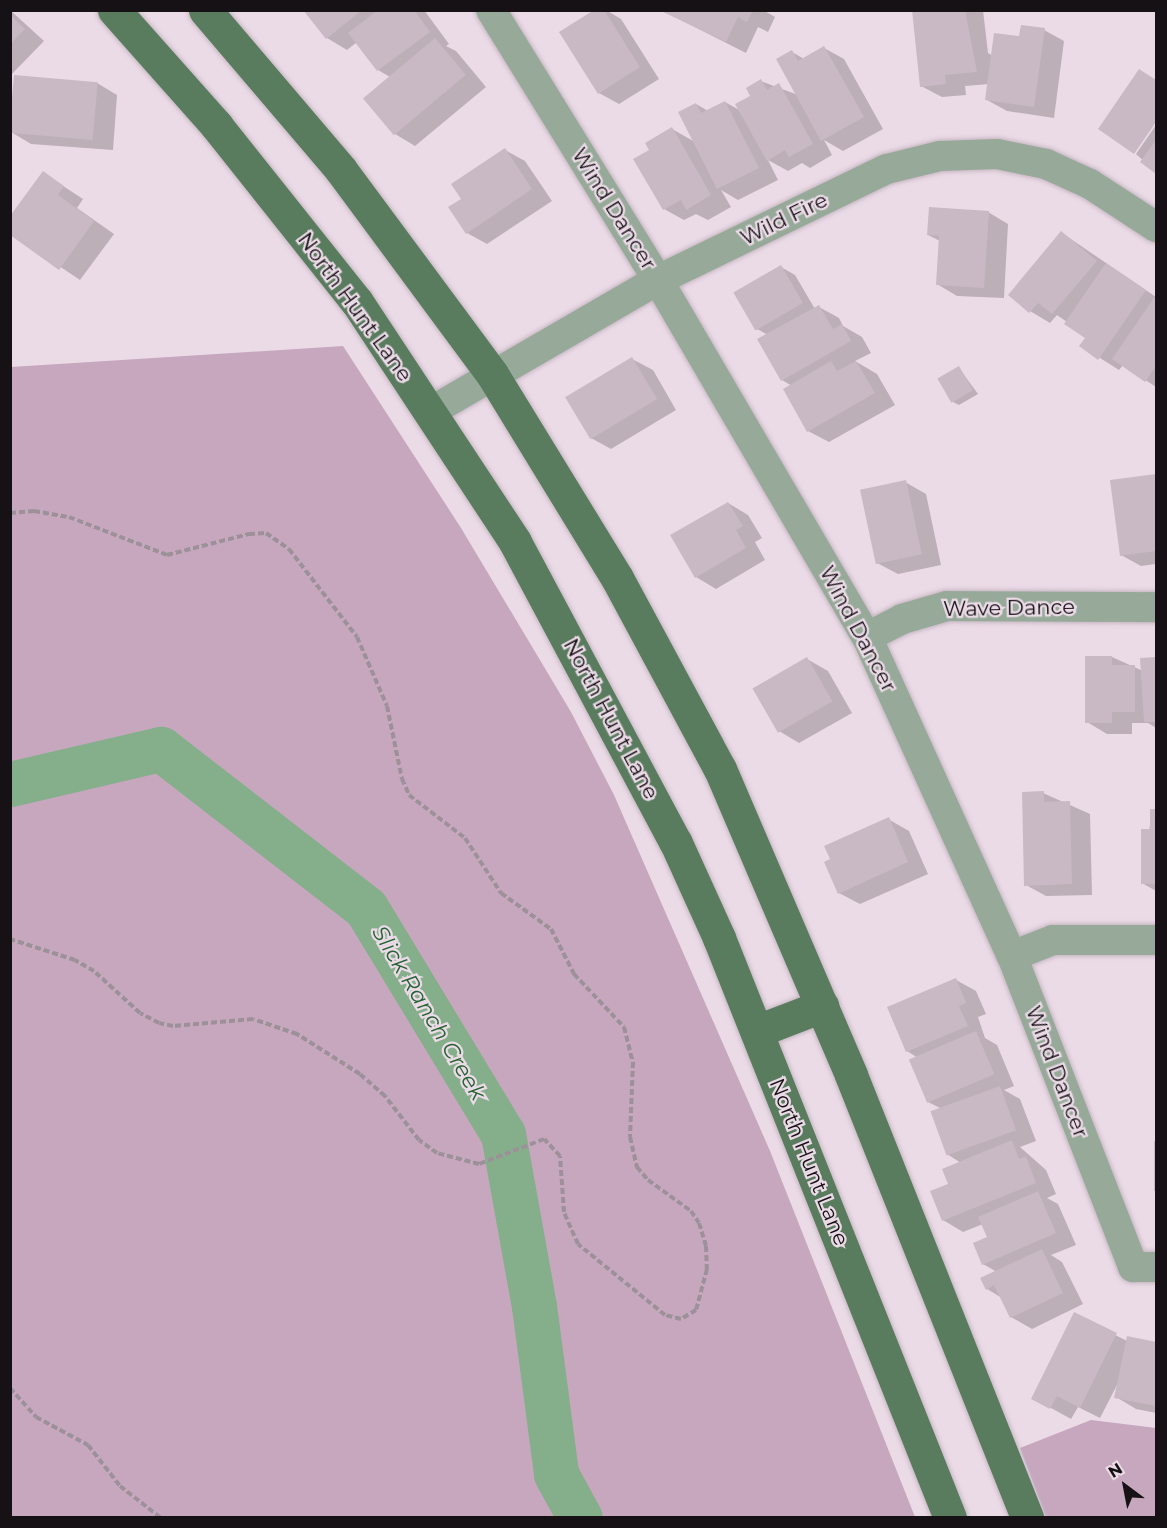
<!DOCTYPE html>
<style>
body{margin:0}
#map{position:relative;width:1167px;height:1528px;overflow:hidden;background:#ebdbe7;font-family:Montserrat,sans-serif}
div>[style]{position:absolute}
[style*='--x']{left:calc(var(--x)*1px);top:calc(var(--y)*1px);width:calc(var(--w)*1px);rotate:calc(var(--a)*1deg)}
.green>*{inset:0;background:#c6a7be}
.shadow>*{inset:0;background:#0003}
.river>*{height:45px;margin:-22.5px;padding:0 22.5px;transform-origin:22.5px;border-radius:22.5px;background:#84af8a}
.building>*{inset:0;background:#c9b9c5;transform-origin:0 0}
.path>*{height:4px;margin-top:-2px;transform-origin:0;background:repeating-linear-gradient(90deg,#9c9099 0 6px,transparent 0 9px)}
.roads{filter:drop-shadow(0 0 2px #c5b7c1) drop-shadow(0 0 2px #c5b7c1)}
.minor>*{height:30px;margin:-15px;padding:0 15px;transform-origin:15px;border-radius:15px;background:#97a999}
.major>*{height:33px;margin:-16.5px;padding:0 16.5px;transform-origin:16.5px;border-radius:16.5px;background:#597b5e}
span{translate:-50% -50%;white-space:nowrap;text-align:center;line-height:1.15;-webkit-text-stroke:4.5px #ebdbe7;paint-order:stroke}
.street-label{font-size:21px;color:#161115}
.water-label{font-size:22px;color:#256332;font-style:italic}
.frame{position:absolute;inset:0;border:12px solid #161115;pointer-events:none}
.north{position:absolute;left:1095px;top:1456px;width:60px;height:60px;-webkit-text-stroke:4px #ebdbe7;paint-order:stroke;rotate:328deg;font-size:16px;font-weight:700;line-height:24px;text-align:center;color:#161115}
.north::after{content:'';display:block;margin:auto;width:21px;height:27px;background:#161115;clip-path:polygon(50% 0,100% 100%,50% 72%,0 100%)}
</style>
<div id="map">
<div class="green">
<div style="clip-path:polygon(343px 346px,461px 528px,571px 712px,614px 795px,770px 1151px,915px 1517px,11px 1517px,11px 367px)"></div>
<div style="clip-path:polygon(1091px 1420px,1156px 1428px,1156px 1517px,1046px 1517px,1020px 1448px)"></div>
</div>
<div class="shadow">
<div style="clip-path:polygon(10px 10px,44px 41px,10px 76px)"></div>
<div style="clip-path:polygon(305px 10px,424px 10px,449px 44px,446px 46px,456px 51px,486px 87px,415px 146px,395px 134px,390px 77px,378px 70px,357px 42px,347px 50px,327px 38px)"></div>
<div style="clip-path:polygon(596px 10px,606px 10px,621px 19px,659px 79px,619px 104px,599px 93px)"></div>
<div style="clip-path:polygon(661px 10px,763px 10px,775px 17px,768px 32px,758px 27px,746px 53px)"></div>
<div style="clip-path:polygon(914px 10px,983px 10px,988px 53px,993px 56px,1021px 38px,1044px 30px,1064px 41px,1054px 118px,1007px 111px,987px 100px,989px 84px,965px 86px,966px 95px,942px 97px,921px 86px)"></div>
<div style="clip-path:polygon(824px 48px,844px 59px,883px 129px,843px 151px,824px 140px,832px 155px,810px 168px,802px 163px,788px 171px,768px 160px,778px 180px,738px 200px,721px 190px,731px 207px,708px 220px,696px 214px,684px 220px,664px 209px,651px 150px,672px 129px,695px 142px,696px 104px,708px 111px,725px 102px,741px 111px,761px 81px,798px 95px,792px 52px,804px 59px)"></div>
<div style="clip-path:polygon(1140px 71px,1156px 80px,1156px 120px,1134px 152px)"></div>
<div style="clip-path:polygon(97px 83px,117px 95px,113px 150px,31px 144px,11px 132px)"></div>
<div style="clip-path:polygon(1156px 125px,1156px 172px,1136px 154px)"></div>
<div style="clip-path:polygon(505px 150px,525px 161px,552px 201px,487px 244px,467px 233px,463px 199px)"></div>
<div style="clip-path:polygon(43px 173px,83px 199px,77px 208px,114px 234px,80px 280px,10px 233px)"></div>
<div style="clip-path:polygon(988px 212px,1008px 224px,1004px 298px,957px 296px,937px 284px,940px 241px,928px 235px)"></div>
<div style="clip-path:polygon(1062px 233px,1156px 297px,1156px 387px,1123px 365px,1119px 370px,1081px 346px,1087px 337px,1067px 322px,1057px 315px,1050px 323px,1030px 311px)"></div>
<div style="clip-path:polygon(781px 267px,795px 275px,815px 309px,819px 307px,839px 318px,843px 326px,862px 337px,871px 353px,855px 361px,877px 374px,895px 405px,829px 442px,808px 431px,792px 386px,782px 380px,768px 335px,757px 329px)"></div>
<div style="clip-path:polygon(632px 359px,653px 370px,676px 410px,611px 449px,591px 438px)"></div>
<div style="clip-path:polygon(959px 368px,978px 394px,959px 405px,953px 402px)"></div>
<div style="clip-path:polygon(1156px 476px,1156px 564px,1141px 566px,1121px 555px,1112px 482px)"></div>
<div style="clip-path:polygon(905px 482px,926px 494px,941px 565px,898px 574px,877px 563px)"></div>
<div style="clip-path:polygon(728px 503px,748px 515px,762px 538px,755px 542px,765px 560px,716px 589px,696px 577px)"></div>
<div style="clip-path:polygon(1112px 657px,1143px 671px,1142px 659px,1156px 659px,1156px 728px,1148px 723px,1132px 723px,1132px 734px,1107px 734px,1087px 722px)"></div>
<div style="clip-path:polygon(807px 659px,828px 671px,852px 713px,799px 743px,779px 731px)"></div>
<div style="clip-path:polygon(1043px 793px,1090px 814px,1092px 895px,1046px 896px,1026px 885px)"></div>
<div style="clip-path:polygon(1152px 810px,1156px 810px,1156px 891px,1142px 883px)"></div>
<div style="clip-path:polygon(888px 819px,909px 831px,928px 874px,860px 904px,839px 893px)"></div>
<div style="clip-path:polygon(956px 980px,976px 991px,986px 1014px,978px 1017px,985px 1038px,997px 1045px,1014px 1086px,1004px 1090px,1020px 1099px,1036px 1141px,1020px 1147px,1046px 1170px,1056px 1194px,1047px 1198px,1058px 1204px,1076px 1245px,1051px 1255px,1062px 1262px,1083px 1304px,1032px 1329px,1011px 1317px,1002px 1298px,987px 1289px,997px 1272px,983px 1264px,989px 1238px,983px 1224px,963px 1232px,943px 1220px,950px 1184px,961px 1163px,947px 1154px,942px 1109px,928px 1102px,918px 1058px,907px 1051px)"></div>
<div style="clip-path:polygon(1155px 1142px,1156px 1142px,1156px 1213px)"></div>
<div style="clip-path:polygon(1074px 1314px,1127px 1341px,1128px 1338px,1156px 1343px,1156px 1413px,1136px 1409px,1116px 1397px,1118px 1383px,1100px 1418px,1078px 1407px,1071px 1419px,1033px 1398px)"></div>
</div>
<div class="river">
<div style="--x:10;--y:784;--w:155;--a:-13.1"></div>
<div style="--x:161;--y:749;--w:259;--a:37.8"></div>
<div style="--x:366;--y:908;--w:264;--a:58.8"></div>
<div style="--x:503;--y:1134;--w:175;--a:79.8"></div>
<div style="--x:534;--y:1306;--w:169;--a:82.5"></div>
<div style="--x:556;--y:1474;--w:50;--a:61.4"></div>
</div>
<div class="building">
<div style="clip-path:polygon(303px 10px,362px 10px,326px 39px)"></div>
<div style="clip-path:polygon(378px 10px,414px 10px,430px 32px,377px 71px,348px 33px)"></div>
<div style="clip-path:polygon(594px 10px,604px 10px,640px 67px,598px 94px,559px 32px)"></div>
<div style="clip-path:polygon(659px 10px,753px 10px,747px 22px,738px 17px,726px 42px)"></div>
<div style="clip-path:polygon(912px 10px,965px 10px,977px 72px,945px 75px,946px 84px,920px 87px)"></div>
<div style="clip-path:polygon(10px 15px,25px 29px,10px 44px)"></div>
<div style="clip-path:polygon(1021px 25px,1045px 28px,1034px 107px,985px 100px,994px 33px,1019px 36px)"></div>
<div style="left:435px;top:38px;width:48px;height:94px;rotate:50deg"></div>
<div style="clip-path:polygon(824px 46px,864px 117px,821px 141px,776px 59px,792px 50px,798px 61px)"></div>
<div style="clip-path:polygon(1139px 69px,1156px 80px,1156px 122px,1134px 154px,1098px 129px)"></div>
<div style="left:14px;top:75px;width:84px;height:58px;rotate:5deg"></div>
<div style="clip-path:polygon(761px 79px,767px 90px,779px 83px,813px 144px,789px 157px,785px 150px,767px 161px,735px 104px,750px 96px,746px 88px)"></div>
<div style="clip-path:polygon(725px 101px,759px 168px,717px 189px,678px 112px,696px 103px,701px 113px)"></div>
<div style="clip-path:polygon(672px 127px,711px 195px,686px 210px,681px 200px,663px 210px,633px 159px,649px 150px,645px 143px)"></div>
<div style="clip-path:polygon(1156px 140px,1156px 174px,1140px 162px)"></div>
<div style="clip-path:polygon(505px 148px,532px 189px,466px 234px,448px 207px,461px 199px,451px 184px)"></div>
<div style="clip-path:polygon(43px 171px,64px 186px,58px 195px,94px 221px,59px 270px,10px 235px,10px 216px)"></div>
<div style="clip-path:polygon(929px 207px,989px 211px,984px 288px,936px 285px,939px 236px,927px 235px)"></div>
<div style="clip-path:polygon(1061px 231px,1097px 261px,1052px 314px,1038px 303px,1029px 313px,1008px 295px)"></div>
<div style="clip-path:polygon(1106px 263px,1146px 290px,1098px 360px,1079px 346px,1085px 338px,1064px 324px)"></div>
<div style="left:781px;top:265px;width:44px;height:55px;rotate:60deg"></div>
<div style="clip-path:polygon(1156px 295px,1156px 366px,1145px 382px,1112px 359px)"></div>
<div style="clip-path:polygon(819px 305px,833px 329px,842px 324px,851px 341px,781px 381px,757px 339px)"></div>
<div style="left:632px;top:357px;width:49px;height:78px;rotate:59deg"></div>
<div style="clip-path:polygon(831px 361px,837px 371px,856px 361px,875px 393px,807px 432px,783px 389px)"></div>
<div style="left:959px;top:366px;width:28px;height:25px;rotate:60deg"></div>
<div style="clip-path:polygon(1156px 474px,1156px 551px,1120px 556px,1110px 480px)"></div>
<div style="left:906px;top:480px;width:76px;height:47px;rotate:78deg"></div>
<div style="clip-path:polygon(728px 502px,743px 526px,736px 530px,746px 548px,695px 578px,670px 535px)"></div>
<div style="clip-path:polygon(1085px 656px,1112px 656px,1112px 665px,1135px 665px,1135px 712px,1112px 712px,1112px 723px,1085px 723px)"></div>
<div style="left:807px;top:657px;width:51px;height:63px;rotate:60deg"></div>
<div style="clip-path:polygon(1156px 657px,1156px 722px,1144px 722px,1140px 658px)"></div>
<div style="clip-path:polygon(1044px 791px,1044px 802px,1070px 801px,1072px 884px,1024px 886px,1022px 792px)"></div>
<div style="clip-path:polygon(1150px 809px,1156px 809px,1156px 884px,1141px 884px,1141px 829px,1150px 829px)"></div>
<div style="clip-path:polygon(889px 817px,908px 862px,838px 894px,824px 862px,830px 859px,824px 846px)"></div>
<div style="clip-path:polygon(956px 978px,966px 1003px,959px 1006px,968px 1026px,906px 1052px,887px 1007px)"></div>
<div style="left:976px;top:1031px;width:47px;height:73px;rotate:67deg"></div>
<div style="left:1000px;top:1086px;width:47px;height:74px;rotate:70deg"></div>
<div style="clip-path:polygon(1012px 1140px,1019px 1159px,1026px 1156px,1036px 1183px,942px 1221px,930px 1191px,948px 1184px,942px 1169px)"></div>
<div style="left:1154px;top:1141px;width:2px;height:50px"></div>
<div style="clip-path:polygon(1038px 1191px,1056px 1233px,982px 1265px,973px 1243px,987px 1237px,978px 1217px)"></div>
<div style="clip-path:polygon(1042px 1249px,1063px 1293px,1010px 1318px,994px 1285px,986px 1290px,980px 1278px)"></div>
<div style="clip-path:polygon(1074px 1312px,1117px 1333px,1080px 1408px,1057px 1396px,1050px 1409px,1031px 1399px)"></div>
<div style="clip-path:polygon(1127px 1336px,1156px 1342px,1156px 1406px,1114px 1398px)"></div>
</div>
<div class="path">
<div style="--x:10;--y:513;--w:24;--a:-5"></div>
<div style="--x:34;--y:511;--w:36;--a:10"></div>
<div style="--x:69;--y:517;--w:105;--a:21.2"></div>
<div style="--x:167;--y:555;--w:85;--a:-14.4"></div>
<div style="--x:249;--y:534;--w:17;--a:-3"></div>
<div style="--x:266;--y:533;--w:28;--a:35"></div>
<div style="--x:289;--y:549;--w:111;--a:52.3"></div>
<div style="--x:357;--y:637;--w:75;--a:66.5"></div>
<div style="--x:387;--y:706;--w:75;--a:78.4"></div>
<div style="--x:402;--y:779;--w:17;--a:66"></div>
<div style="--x:409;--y:795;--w:71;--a:37.5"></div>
<div style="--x:465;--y:838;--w:66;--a:56.8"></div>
<div style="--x:501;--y:893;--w:62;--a:35.8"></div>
<div style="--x:551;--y:929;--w:51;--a:62.9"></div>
<div style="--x:574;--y:974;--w:73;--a:46.7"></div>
<div style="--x:624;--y:1027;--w:36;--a:76"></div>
<div style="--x:633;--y:1062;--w:75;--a:92.3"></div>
<div style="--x:630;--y:1137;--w:31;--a:77"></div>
<div style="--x:637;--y:1167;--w:17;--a:50"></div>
<div style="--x:648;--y:1180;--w:53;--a:35.8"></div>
<div style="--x:691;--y:1211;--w:14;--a:56"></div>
<div style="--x:699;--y:1223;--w:24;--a:73"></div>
<div style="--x:706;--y:1246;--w:23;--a:88"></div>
<div style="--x:707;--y:1269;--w:42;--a:105"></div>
<div style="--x:696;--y:1310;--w:17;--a:149"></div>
<div style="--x:681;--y:1319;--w:16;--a:-166"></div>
<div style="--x:665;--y:1315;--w:112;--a:-140.8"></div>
<div style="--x:578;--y:1244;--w:35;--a:-114"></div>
<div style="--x:564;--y:1212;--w:56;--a:-94.1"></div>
<div style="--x:560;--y:1156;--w:23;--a:-133"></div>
<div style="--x:544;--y:1139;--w:70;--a:159"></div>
<div style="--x:479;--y:1164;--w:43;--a:-165.3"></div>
<div style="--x:437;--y:1153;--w:22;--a:-144"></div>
<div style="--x:419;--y:1140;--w:56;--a:-127.7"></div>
<div style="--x:385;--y:1096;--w:33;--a:-139"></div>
<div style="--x:360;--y:1074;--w:75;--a:-147.6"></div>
<div style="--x:297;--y:1034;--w:46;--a:-161.2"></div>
<div style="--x:253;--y:1019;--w:80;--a:175"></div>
<div style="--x:173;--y:1026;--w:14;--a:-168"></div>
<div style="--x:159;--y:1023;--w:21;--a:-152"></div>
<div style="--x:140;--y:1013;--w:62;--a:-137.6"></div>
<div style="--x:94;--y:971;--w:22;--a:-150"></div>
<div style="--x:75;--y:960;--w:68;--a:-162.1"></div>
<div style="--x:10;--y:1388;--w:39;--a:48"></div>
<div style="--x:36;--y:1417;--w:59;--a:28.3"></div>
<div style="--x:88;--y:1445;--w:52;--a:52"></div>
<div style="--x:120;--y:1486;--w:52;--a:38"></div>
</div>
<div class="roads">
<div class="minor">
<div style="--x:491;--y:10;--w:317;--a:58.3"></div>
<div style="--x:658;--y:280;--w:414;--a:59.7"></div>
<div style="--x:867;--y:637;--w:350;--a:65.6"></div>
<div style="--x:1012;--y:956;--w:334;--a:68.7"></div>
<div style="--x:1133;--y:1267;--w:23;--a:0"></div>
<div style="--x:430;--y:412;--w:263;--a:-30.1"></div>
<div style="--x:658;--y:280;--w:254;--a:-25.9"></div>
<div style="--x:887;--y:169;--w:55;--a:-13.8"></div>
<div style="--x:940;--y:156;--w:57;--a:-2"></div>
<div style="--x:997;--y:154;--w:50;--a:11.5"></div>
<div style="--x:1046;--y:164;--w:48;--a:24.4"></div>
<div style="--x:1090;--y:184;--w:79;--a:33.1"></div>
<div style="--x:867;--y:637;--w:39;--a:-27"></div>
<div style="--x:902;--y:619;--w:47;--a:-16.1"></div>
<div style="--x:947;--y:606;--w:209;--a:0.3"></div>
<div style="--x:1012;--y:956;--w:44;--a:-21.3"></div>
<div style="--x:1053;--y:940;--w:103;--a:0"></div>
</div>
<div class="major">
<div style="--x:114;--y:10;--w:154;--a:48.4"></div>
<div style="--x:216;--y:125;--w:226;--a:51.5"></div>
<div style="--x:357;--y:302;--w:287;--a:56.6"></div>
<div style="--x:515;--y:542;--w:341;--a:61.9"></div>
<div style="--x:676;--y:843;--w:104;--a:65.6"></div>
<div style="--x:719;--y:938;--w:624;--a:68.28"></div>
<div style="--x:205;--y:10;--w:210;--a:49.6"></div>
<div style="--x:341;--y:170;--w:254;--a:53.5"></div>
<div style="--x:492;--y:374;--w:239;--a:58.5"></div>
<div style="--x:617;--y:578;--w:217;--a:61.7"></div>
<div style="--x:720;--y:769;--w:333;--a:66.8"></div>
<div style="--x:851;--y:1075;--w:477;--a:68.3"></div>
<div style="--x:757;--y:1031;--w:70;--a:-21"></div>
</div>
</div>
<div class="street-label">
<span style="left:614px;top:209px;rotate:58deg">Wind Dancer</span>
<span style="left:784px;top:219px;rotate:-26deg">Wild Fire</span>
<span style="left:355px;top:307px;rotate:54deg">North Hunt Lane</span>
<span style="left:1009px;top:608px;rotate:-1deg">Wave Dance</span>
<span style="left:858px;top:629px;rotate:62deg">Wind Dancer</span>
<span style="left:611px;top:719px;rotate:62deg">North Hunt Lane</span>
<span style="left:1057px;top:1072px;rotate:69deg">Wind Dancer</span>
<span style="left:809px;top:1162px;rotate:68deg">North Hunt Lane</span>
</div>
<div class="water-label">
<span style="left:429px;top:1013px;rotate:59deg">Slick Ranch Creek</span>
</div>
<div class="frame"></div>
<div class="north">N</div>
</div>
